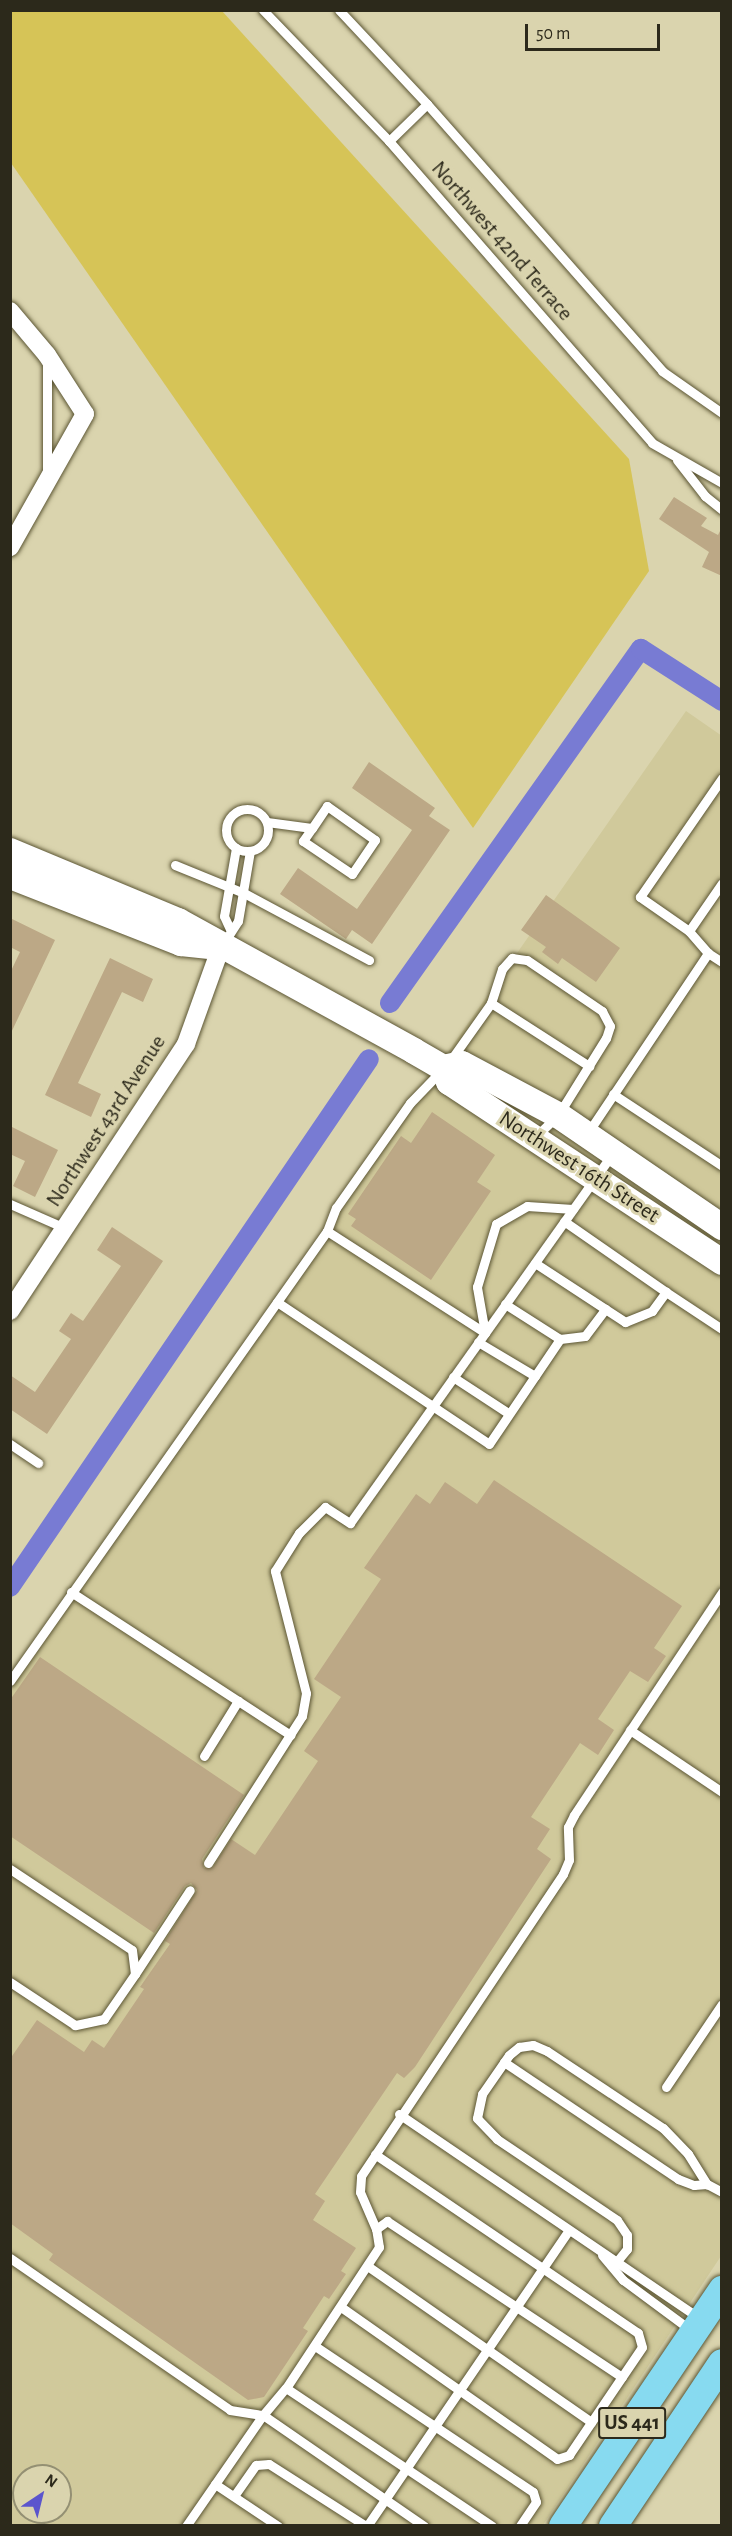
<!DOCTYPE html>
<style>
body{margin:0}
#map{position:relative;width:732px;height:2536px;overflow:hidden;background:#dad4ae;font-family:"Alegreya Sans",sans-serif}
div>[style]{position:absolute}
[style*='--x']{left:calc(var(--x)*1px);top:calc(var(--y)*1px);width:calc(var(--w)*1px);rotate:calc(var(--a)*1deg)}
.built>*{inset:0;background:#d0c99b}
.green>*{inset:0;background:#d6c457}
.canal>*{height:20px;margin:-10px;padding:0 10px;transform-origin:10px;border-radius:10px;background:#787bd3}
.building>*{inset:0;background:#bca886}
.roads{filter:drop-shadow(0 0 2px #5c5634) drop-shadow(0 0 2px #5c5634)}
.lane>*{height:9px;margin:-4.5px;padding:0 4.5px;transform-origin:4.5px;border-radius:4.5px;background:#fff}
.lane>.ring{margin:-4.5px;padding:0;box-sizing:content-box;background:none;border:9px solid #fff;border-radius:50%}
.street>*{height:18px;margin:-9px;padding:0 9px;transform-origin:9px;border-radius:9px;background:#fff}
.secondary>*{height:26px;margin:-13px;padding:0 13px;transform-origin:13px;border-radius:13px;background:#fff}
.primary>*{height:28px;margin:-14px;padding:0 14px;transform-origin:14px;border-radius:14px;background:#87daf0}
span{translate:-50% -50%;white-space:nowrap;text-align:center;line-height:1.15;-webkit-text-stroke:6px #dad4ae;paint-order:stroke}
.shield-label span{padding:2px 4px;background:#dad4ae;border:2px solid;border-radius:4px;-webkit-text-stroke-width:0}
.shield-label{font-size:21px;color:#2c291b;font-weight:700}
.street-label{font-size:22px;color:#2c291b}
.frame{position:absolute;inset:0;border:12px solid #2c291b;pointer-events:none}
.north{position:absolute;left:12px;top:2464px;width:60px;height:60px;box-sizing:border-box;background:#dad4ae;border:2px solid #949073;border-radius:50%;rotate:35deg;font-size:16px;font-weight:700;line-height:24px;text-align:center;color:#2c291b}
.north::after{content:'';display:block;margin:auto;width:21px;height:27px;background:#5b55cd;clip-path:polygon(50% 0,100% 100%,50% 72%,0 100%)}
.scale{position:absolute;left:525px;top:24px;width:135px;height:27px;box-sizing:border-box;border:3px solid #2c291b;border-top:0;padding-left:8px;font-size:18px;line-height:21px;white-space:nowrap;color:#2c291b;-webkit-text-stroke:4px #dad4ae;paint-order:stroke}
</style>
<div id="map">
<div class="built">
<div style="clip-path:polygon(evenodd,686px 711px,722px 736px,721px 2256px,543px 2525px,11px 2526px,11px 1678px,686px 711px,24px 2476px,60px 2476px,60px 2512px,24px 2512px,24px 2476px)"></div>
</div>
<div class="green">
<div style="clip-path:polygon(10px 11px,222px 11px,629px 459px,649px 571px,473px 828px,11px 163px)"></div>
</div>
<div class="canal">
<div style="--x:390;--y:1003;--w:434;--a:-54.7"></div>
<div style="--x:641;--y:649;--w:96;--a:32.7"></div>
<div style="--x:10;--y:1587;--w:638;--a:-55.79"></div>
</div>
<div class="building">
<div style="clip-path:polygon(674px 497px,707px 518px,701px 526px,718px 535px,722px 527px,722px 576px,702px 567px,709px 552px,659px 519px)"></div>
<div style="clip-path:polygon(369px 762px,435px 808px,429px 816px,450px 830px,372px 944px,352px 930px,346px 939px,280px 894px,298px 868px,357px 909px,412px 830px,352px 788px)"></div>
<div style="clip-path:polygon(546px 895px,620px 948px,596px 982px,562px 958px,558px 964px,542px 952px,546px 947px,521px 930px)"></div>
<div style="clip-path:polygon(10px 918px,55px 940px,10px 1035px,10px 973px,20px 952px,10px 947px)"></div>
<div style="clip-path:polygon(110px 958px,153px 979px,143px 1002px,122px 992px,78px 1083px,101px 1094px,91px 1117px,45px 1095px)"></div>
<div style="clip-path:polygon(432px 1112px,495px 1155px,477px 1182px,491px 1191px,431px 1280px,351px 1226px,356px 1219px,348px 1214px,401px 1136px,411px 1143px)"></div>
<div style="clip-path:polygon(10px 1126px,58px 1150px,35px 1197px,13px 1186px,25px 1161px,10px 1154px)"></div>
<div style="clip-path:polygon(112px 1227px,163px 1261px,47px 1434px,10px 1409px,10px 1375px,35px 1392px,71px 1339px,59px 1331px,71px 1313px,83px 1321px,121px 1266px,97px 1250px)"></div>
<div style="clip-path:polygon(494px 1480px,682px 1606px,654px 1648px,666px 1656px,648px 1682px,630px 1671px,598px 1719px,614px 1730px,598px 1755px,580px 1743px,531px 1817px,550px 1829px,537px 1849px,551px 1859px,415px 2067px,404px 2078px,397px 2073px,315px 2194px,325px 2201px,313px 2220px,356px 2248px,341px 2271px,346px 2274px,329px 2299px,324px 2296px,303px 2328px,308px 2331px,264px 2397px,248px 2400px,49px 2260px,53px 2254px,10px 2223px,10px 2059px,37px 2020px,84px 2052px,92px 2040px,104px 2048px,144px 1989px,140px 1987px,170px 1944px,165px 1941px,197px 1890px,191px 1883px,185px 1886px,154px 1933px,10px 1836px,10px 1700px,40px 1657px,244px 1795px,202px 1859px,204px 1868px,213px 1867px,231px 1839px,255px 1855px,318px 1761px,304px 1751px,341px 1697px,314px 1679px,381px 1579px,364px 1568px,416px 1494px,430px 1504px,445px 1482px,477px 1504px)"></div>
</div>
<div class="roads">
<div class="lane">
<div style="--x:263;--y:10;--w:182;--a:46.1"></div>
<div style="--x:389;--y:141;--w:400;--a:48.9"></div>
<div style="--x:652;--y:443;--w:81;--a:29.7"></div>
<div style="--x:339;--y:10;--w:129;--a:46.9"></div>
<div style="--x:427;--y:104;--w:356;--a:48.6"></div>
<div style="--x:662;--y:371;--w:73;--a:35"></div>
<div style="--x:389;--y:141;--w:53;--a:-44.2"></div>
<div style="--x:677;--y:460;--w:46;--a:52.1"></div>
<div style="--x:705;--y:496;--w:22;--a:39"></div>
<div style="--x:47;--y:475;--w:115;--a:-90"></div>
<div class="ring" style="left:226px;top:809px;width:33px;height:33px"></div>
<div style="--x:267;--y:822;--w:45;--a:7.6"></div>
<div style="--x:312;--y:828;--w:16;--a:125"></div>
<div style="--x:303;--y:841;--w:59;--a:34"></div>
<div style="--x:352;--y:874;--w:41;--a:-55.9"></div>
<div style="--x:375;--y:840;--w:59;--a:-144.7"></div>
<div style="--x:327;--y:806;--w:27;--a:124"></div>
<div style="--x:175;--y:865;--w:74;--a:22.1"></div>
<div style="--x:244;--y:893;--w:142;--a:28.2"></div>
<div style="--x:230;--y:929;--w:14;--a:-115"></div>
<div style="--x:224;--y:916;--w:69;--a:-80"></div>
<div style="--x:689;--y:931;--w:58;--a:-55.5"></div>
<div style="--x:223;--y:944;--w:27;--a:-57"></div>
<div style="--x:238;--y:921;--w:71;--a:-80.3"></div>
<div style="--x:708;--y:953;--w:29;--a:-131"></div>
<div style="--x:689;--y:931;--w:60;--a:-145.2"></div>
<div style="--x:640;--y:897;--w:145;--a:-55.4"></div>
<div style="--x:491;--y:1003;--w:117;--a:32.7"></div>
<div style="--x:450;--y:1061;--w:71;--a:-54.7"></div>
<div style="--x:491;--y:1003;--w:36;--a:-72"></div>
<div style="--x:502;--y:969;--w:15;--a:-48"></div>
<div style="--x:512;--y:958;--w:15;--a:8"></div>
<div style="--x:527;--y:960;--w:91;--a:34.2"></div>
<div style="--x:602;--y:1011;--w:17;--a:62"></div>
<div style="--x:610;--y:1026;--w:13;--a:108"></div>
<div style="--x:606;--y:1038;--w:91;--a:121.9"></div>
<div style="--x:558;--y:1115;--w:32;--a:136"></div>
<div style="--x:613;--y:1094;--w:131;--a:33.4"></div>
<div style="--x:587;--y:1134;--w:218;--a:-56.2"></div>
<div style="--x:708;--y:953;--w:17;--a:33"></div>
<div style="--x:10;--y:1204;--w:60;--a:23.6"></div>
<div style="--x:327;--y:1231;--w:188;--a:32.8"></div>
<div style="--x:535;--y:1263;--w:108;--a:33.2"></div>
<div style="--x:625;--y:1322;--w:29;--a:-22"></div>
<div style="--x:652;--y:1311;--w:24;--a:-54"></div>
<div style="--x:666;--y:1292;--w:124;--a:-145.2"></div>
<div style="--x:666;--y:1292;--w:67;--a:33.5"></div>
<div style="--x:277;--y:1302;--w:255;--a:33.8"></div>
<div style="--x:489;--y:1444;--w:82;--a:-55.9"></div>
<div style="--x:505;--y:1304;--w:65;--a:32.5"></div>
<div style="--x:560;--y:1339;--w:25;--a:-7"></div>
<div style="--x:585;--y:1336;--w:34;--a:-53"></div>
<div style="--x:485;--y:1333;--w:47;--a:-99.9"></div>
<div style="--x:477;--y:1287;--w:66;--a:-73.2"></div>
<div style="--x:496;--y:1224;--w:36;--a:-30"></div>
<div style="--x:527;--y:1206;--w:46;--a:3.7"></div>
<div style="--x:478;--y:1342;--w:66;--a:30.8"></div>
<div style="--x:535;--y:1376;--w:45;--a:-56"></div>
<div style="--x:453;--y:1377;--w:66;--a:33.2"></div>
<div style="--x:10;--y:1444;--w:34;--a:34"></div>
<div style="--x:71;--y:1592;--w:262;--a:33.1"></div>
<div style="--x:10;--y:1681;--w:550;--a:-54.84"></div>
<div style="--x:327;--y:1231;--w:25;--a:-69"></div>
<div style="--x:336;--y:1208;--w:128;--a:-54.8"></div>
<div style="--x:410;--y:1103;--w:45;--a:-45.9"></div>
<div style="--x:630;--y:1730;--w:111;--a:34"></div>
<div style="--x:204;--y:1756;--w:65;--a:-58.3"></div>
<div style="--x:208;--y:1863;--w:174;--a:-57.4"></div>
<div style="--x:302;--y:1716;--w:23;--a:-80"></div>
<div style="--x:306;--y:1693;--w:126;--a:-104.3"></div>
<div style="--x:275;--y:1571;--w:45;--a:-57.7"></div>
<div style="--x:299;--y:1533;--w:37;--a:-45"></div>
<div style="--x:325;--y:1507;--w:30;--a:33"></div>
<div style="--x:350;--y:1523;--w:452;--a:-54.6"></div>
<div style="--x:10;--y:1869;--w:146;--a:33.6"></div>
<div style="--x:132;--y:1950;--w:24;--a:83"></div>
<div style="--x:135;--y:1974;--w:55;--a:124.6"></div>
<div style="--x:104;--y:2019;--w:30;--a:168"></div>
<div style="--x:75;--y:2025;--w:78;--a:-146.5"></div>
<div style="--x:135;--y:1974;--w:100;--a:-56.8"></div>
<div style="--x:504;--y:2062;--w:210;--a:33.9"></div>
<div style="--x:678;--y:2179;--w:17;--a:21"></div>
<div style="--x:694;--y:2185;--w:13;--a:-4"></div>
<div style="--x:666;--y:2087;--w:100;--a:-56"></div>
<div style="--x:399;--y:2114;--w:363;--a:34.2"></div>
<div style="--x:376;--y:2229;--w:14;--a:-36"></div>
<div style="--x:387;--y:2221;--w:282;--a:33.6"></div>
<div style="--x:602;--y:2255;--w:33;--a:50"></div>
<div style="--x:623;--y:2280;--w:86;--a:36.5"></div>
<div style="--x:10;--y:2258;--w:267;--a:34.6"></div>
<div style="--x:230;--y:2410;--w:33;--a:9"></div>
<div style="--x:263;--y:2415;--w:35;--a:-50"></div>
<div style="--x:286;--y:2388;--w:169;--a:-56.6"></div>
<div style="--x:379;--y:2247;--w:18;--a:-99"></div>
<div style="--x:376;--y:2229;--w:40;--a:-113.4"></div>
<div style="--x:360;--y:2192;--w:16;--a:-86"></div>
<div style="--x:361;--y:2176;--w:363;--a:-56.2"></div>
<div style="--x:563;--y:1874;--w:15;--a:-67"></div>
<div style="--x:569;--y:1860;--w:33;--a:-92"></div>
<div style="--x:568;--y:1827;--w:13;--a:-63"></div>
<div style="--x:574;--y:1815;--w:268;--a:-56.4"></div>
<div style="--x:618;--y:2260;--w:14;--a:-51"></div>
<div style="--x:627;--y:2249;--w:14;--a:-90"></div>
<div style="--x:627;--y:2235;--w:18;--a:-124"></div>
<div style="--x:617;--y:2220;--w:145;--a:-146"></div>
<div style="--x:497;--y:2139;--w:29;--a:-134"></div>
<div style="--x:477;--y:2118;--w:25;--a:-78"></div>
<div style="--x:482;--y:2094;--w:47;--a:-55.3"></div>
<div style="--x:509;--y:2055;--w:13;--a:-39"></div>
<div style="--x:519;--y:2047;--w:14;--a:-8"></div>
<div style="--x:533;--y:2045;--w:15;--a:23"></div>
<div style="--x:547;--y:2051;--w:139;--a:33.6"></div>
<div style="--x:663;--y:2128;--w:36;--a:46"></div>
<div style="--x:688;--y:2154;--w:36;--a:58"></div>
<div style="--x:707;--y:2184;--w:17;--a:28"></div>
<div style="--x:369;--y:2267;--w:271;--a:34.9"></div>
<div style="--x:341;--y:2307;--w:264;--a:35.1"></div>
<div style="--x:557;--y:2459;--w:13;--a:-18"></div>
<div style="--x:569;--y:2455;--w:130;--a:-55.9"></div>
<div style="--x:642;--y:2347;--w:15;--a:-106"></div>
<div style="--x:638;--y:2333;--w:318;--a:-145.8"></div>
<div style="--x:315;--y:2346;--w:262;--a:33.8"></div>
<div style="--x:533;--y:2492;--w:10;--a:73"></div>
<div style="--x:536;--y:2502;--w:29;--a:124"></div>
<div style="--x:286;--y:2388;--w:248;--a:33.8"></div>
<div style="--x:215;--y:2484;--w:76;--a:33.7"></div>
<div style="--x:234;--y:2496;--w:38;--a:-55"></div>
<div style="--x:256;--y:2465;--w:13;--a:-4"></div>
<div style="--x:269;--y:2464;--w:115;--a:32.6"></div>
<div style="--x:186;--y:2526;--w:135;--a:-55.3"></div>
<div style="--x:263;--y:2415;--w:196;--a:34.6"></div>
<div style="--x:367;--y:2526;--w:358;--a:-55.7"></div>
</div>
<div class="street">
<div style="--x:10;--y:311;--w:57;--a:49.9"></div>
<div style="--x:47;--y:355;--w:70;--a:57.2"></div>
<div style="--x:85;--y:414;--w:153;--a:119.4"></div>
<div style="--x:10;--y:1311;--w:320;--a:-56.6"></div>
<div style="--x:186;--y:1044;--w:103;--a:-70.2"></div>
</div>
<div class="secondary">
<div style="--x:10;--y:851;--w:182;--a:22.6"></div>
<div style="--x:178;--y:921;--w:269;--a:28.8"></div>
<div style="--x:414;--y:1051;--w:34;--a:30"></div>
<div style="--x:444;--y:1068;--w:15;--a:70"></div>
<div style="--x:449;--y:1082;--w:327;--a:33.4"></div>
<div style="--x:10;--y:876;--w:184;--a:21.4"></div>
<div style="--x:181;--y:943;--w:31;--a:6"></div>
<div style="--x:444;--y:1068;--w:18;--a:-13"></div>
<div style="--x:462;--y:1064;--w:109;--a:28"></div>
<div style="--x:558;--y:1115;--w:199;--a:34.3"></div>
</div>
<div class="primary">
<div style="--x:563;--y:2526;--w:285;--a:-56"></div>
<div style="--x:613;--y:2526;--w:196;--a:-56.2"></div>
</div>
</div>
<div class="shield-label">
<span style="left:632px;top:2423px">US 441</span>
</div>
<div class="street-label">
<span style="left:502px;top:241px;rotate:49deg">Northwest 42nd Terrace</span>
<span style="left:106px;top:1121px;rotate:-57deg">Northwest 43rd Avenue</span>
<span style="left:579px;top:1167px;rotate:33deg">Northwest 16th Street</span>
</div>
<div class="frame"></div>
<div class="north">N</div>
<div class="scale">50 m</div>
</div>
